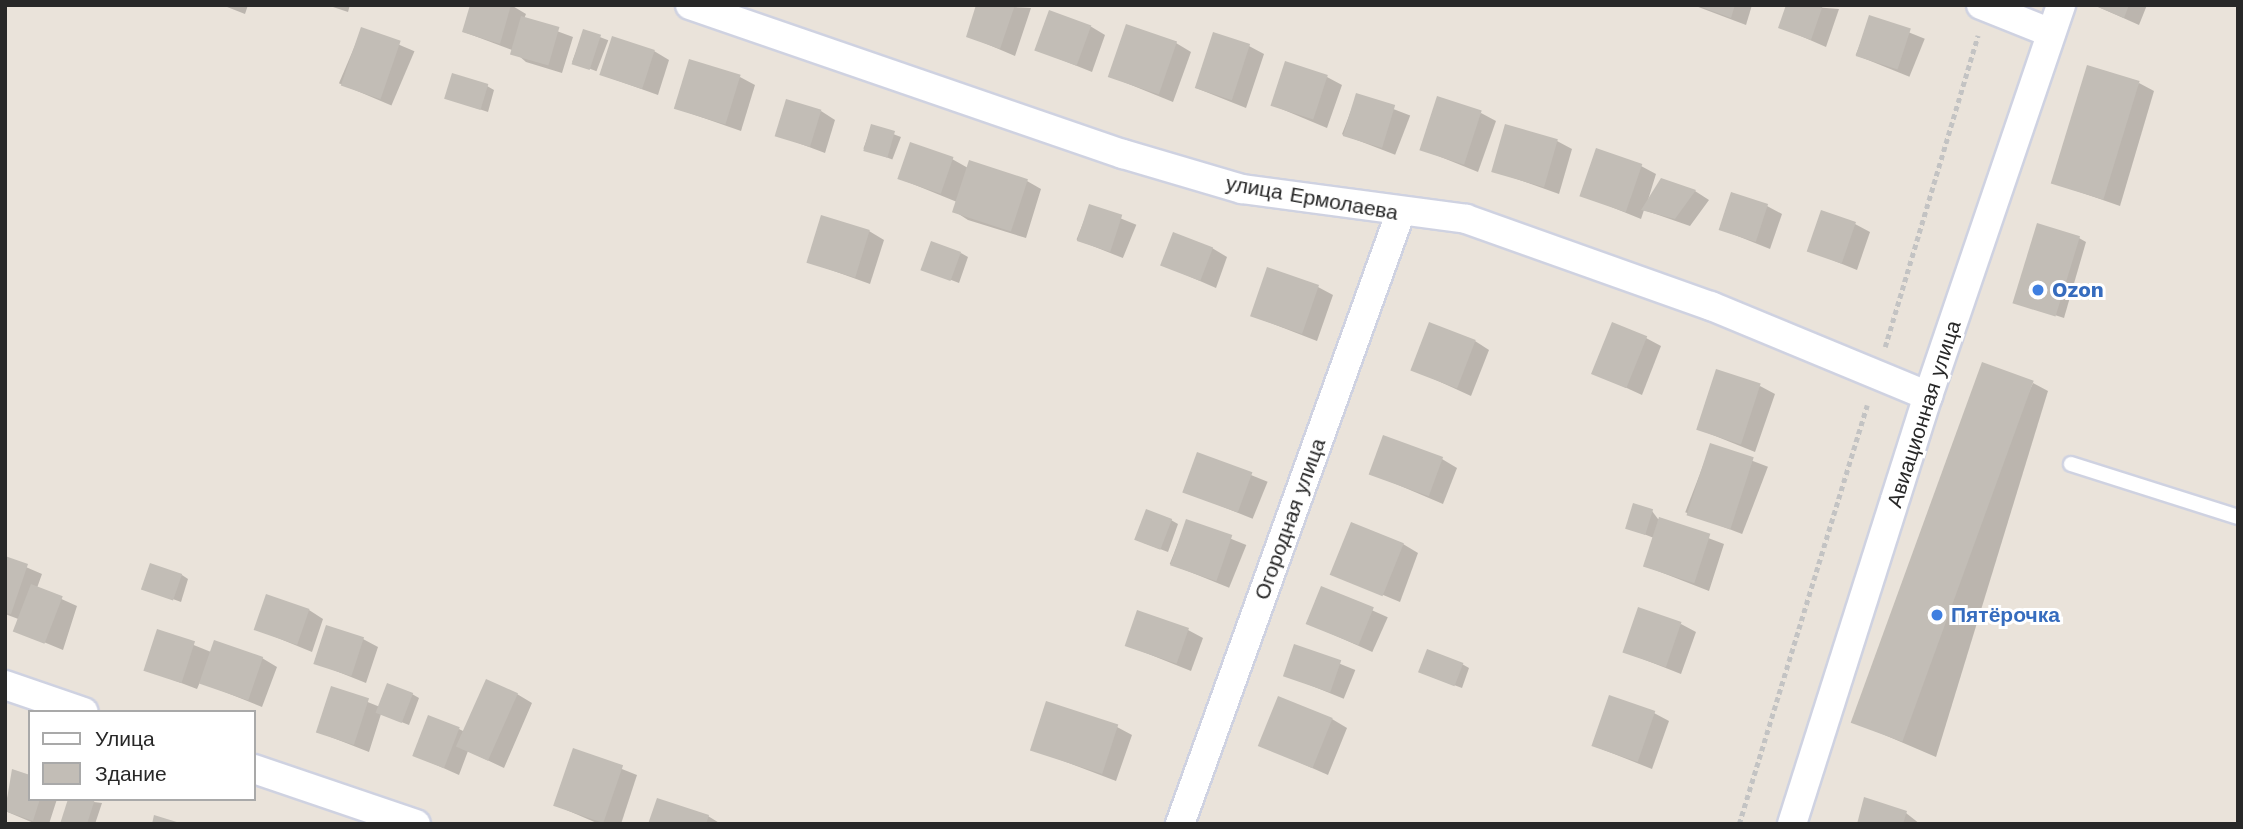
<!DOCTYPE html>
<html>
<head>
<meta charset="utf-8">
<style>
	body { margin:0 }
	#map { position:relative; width:2243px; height:829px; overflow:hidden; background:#eae3da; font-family:"Work Sans",sans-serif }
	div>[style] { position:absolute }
	.shadow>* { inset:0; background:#0003; transform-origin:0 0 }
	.building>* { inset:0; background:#c2bdb6; transform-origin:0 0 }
	.path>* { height:4.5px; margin-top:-2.25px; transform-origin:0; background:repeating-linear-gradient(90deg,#c3c3c3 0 5px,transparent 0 8.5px) }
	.roads { filter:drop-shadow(2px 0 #cfd2e1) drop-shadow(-2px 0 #cfd2e1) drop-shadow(0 2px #cfd2e1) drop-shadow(0 -2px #cfd2e1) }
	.lane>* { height:14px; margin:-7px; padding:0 7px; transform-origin:7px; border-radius:7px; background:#fff }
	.street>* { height:28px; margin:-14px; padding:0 14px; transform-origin:14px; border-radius:14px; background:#fff }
	.dots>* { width:19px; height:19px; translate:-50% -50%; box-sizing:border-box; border:4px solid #fff; border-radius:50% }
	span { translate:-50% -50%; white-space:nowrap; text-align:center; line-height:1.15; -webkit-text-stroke:6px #fff; paint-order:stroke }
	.street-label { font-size:21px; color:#282828 }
	.shop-label { font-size:21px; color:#366cbe; font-weight:700 }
	.left { translate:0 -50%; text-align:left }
	.frame { position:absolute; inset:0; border:7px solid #282828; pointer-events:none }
	.legend { position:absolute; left:28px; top:710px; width:228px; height:91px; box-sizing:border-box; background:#fff; border:2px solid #a9a9a9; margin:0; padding:9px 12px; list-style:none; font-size:21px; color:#282828 }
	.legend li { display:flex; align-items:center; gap:14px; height:35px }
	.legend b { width:35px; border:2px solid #a9a9a9 }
</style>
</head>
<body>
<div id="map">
	<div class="shadow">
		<div style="clip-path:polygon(222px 5px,248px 5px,245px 14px)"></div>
		<div style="clip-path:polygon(327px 5px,350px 5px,348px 12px)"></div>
		<div style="clip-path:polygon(472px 5px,511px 5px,526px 14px,524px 19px,573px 37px,562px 73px,526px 62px,512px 50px,464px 32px)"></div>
		<div style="clip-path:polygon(978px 5px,1031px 8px,1015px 56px,968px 36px)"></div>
		<div style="clip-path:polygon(1693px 5px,1752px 5px,1746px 25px)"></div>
		<div style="clip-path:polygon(1788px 5px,1839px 9px,1826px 47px,1780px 27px)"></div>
		<div style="clip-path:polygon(2094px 5px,2147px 5px,2139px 25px)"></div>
		<div style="left:1871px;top:17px;width:58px;height:41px;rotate:22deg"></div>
		<div style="clip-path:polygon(1090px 26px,1105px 35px,1092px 72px,1037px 50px)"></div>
		<div style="left:362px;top:29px;width:57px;height:59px;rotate:23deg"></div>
		<div style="left:584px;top:31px;width:26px;height:33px;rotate:21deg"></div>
		<div style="clip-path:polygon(1176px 43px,1191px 52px,1173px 102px,1109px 76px)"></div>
		<div style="clip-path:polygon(1249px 46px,1264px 54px,1246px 108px,1196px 88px)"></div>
		<div style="clip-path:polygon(654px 51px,669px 60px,658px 95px,602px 75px)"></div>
		<div style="clip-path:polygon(740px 77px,755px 85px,741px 131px,675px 108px)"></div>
		<div style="clip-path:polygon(1327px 77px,1342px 85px,1327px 128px,1272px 105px)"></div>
		<div style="clip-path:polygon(2139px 83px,2154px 91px,2120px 206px,2054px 183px)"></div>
		<div style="clip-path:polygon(487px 86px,494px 90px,488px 112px,446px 98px)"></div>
		<div style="left:1357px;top:95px;width:57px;height:42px;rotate:21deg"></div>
		<div style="clip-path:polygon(821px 111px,835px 120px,825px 153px,777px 135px)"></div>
		<div style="clip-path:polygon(1481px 113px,1496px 121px,1478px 172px,1421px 149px)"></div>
		<div style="left:872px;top:126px;width:31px;height:24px;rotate:21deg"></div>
		<div style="clip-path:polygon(1557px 141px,1572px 149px,1559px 194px,1494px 171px)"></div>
		<div style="clip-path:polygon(952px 159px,968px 168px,1027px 181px,1041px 189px,1026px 238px,968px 220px,954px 211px,957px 202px,898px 178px)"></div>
		<div style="clip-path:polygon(1641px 166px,1656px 174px,1648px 200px,1695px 191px,1709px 200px,1690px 226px,1644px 210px,1641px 219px,1582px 195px)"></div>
		<div style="left:1090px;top:206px;width:50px;height:36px;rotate:22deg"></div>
		<div style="clip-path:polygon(1767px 206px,1782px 214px,1770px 249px,1720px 229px)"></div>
		<div style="clip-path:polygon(1855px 224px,1870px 232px,1857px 270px,1810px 251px)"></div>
		<div style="clip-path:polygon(869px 231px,884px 240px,870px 284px,809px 262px)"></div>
		<div style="clip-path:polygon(2079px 238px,2086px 242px,2064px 318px,2015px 302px)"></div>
		<div style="clip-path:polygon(1212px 248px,1227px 257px,1216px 288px,1163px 265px)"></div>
		<div style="clip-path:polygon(961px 253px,968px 257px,959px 283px,923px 269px)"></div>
		<div style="clip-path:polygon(1318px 287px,1333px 295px,1317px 341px,1253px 316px)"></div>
		<div style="clip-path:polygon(1646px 338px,1661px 346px,1642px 395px,1594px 373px)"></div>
		<div style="clip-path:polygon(1475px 341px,1489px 350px,1471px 396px,1412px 369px)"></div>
		<div style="clip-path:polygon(2033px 383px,2048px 391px,1936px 757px,1873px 730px)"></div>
		<div style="clip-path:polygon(1760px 386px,1775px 394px,1755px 452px,1698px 429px)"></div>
		<div style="left:1711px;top:445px;width:61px;height:72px;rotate:21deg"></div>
		<div style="left:1199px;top:454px;width:74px;height:40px;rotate:22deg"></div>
		<div style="clip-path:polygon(1442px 459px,1457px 468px,1443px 504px,1370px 473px)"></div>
		<div style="clip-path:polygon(1652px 511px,1658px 519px,1724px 544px,1709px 591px,1645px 566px,1654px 538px,1628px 528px)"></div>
		<div style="clip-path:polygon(1171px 520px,1178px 524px,1168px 552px,1144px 543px)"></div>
		<div style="left:1187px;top:521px;width:64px;height:46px;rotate:22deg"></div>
		<div style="clip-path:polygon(1403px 544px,1418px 553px,1400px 602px,1333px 574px)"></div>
		<div style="clip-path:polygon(5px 558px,42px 574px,37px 588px,77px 606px,63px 650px,17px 631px,21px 620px,5px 614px)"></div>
		<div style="clip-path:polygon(182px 575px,188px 579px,181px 602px,143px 588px)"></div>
		<div style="left:1322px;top:588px;width:72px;height:38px;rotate:24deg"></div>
		<div style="clip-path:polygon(309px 610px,323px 619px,312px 652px,256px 629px)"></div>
		<div style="clip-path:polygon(1681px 624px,1696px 632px,1681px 674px,1625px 652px)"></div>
		<div style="clip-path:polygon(1188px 630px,1203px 638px,1191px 671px,1126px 645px)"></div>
		<div style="clip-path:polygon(159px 631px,211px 652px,262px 658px,277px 667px,262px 707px,200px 682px,197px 689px,147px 670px)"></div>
		<div style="clip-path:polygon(363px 639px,378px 647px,366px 683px,316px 663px)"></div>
		<div style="left:1296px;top:646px;width:64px;height:31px;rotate:22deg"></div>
		<div style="clip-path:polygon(1462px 664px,1469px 668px,1462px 688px,1427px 675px)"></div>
		<div style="clip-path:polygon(333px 688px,380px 707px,412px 694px,419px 698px,409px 725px,381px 714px,369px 752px,318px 732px)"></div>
		<div style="clip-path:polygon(517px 694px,532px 703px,504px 768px,468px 751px,459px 775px,414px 755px,459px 729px,465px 732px)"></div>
		<div style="clip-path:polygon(1654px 713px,1669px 721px,1652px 769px,1594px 746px)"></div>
		<div style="clip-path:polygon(1332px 719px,1347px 728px,1328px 775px,1260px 745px)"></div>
		<div style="clip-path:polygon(1117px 727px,1132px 735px,1116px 781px,1032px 749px)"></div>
		<div style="clip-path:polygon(574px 750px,637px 775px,621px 824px,599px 824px,555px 805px)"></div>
		<div style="clip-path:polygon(13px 771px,30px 799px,57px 799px,49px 824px,36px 824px,5px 811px)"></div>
		<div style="clip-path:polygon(70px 799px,102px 803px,95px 824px,62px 824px)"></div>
		<div style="clip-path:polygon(1906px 813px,1920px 824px,1859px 824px)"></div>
		<div style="clip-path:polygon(708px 816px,721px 824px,650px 824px)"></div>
	</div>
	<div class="building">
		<div style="clip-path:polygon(470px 5px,511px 5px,500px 44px,462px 32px)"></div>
		<div style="clip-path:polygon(976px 5px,1015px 5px,1000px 49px,966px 37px)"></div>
		<div style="clip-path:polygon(1696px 5px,1735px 5px,1731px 18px)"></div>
		<div style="clip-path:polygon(1786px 5px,1823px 5px,1811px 40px,1778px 28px)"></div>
		<div style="clip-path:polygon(2093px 5px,2129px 5px,2124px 18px)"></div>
		<div style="left:1049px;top:10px;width:45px;height:43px;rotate:20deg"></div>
		<div style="left:1869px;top:15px;width:44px;height:43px;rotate:18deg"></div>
		<div style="left:521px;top:16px;width:40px;height:40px;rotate:16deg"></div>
		<div style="left:1126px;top:24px;width:54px;height:56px;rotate:19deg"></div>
		<div style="left:361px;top:27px;width:42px;height:62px;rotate:19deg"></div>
		<div style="left:583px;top:29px;width:19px;height:37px;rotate:18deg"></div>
		<div style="left:1213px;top:32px;width:39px;height:59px;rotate:18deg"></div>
		<div style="left:612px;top:36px;width:45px;height:41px;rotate:18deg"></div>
		<div style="left:689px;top:59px;width:54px;height:52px;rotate:17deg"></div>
		<div style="left:1285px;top:61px;width:45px;height:47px;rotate:18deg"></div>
		<div style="left:2087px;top:65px;width:55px;height:124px;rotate:17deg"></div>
		<div style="left:452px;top:73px;width:38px;height:27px;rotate:17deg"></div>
		<div style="left:1356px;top:93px;width:41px;height:45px;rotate:17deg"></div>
		<div style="left:1437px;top:96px;width:47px;height:57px;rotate:18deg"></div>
		<div style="left:786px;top:99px;width:37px;height:39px;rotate:17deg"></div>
		<div style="left:871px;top:124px;width:25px;height:28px;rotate:16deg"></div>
		<div style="left:1505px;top:124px;width:55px;height:50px;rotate:16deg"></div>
		<div style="left:910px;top:142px;width:46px;height:39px;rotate:19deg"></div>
		<div style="left:1596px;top:148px;width:49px;height:51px;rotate:19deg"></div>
		<div style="left:969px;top:160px;width:62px;height:55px;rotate:18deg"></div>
		<div style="clip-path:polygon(1661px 178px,1696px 190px,1675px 219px,1641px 210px)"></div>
		<div style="left:1731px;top:192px;width:39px;height:40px;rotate:18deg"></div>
		<div style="left:1089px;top:204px;width:35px;height:39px;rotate:18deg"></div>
		<div style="left:1821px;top:210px;width:37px;height:44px;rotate:19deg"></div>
		<div style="left:821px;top:215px;width:51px;height:50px;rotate:17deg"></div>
		<div style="left:2037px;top:223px;width:45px;height:84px;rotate:17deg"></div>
		<div style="left:1173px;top:232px;width:43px;height:36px;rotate:21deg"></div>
		<div style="left:931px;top:241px;width:32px;height:31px;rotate:20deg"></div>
		<div style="left:1267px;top:267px;width:55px;height:52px;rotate:19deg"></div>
		<div style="left:1429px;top:322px;width:50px;height:52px;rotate:21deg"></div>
		<div style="left:1612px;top:322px;width:38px;height:56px;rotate:22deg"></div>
		<div style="left:1982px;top:362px;width:55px;height:384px;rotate:20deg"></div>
		<div style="left:1716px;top:369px;width:47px;height:64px;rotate:18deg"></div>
		<div style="left:1383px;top:435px;width:64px;height:42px;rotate:20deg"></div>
		<div style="left:1710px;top:443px;width:46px;height:76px;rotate:18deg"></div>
		<div style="left:1197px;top:452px;width:59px;height:43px;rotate:20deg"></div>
		<div style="left:1633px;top:503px;width:21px;height:27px;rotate:17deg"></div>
		<div style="left:1146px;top:509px;width:28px;height:33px;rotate:21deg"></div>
		<div style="left:1659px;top:517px;width:54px;height:52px;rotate:18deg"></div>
		<div style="left:1186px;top:519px;width:49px;height:49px;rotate:19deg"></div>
		<div style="left:1351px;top:522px;width:57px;height:57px;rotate:22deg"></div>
		<div style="clip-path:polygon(5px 556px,28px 564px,11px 614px,5px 613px)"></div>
		<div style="left:150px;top:563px;width:34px;height:28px;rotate:19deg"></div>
		<div style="left:31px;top:584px;width:34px;height:51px;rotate:21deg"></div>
		<div style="left:1321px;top:586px;width:57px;height:41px;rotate:22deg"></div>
		<div style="left:266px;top:594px;width:46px;height:38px;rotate:19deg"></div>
		<div style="left:1638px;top:607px;width:46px;height:48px;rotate:19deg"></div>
		<div style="left:1137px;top:610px;width:55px;height:38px;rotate:19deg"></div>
		<div style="left:326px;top:625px;width:40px;height:41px;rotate:18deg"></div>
		<div style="left:157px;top:629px;width:40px;height:44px;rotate:18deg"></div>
		<div style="left:214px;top:640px;width:52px;height:46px;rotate:19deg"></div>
		<div style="left:1294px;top:644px;width:50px;height:34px;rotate:19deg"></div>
		<div style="left:1427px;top:649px;width:39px;height:25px;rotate:21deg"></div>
		<div style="left:486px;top:679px;width:35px;height:74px;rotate:24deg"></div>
		<div style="left:387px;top:683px;width:28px;height:32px;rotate:21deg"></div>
		<div style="left:331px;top:686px;width:40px;height:49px;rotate:18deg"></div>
		<div style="left:1609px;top:695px;width:49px;height:54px;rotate:19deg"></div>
		<div style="left:1278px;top:696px;width:59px;height:54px;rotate:22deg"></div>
		<div style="left:1046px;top:701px;width:76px;height:52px;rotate:18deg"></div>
		<div style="left:428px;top:715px;width:34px;height:44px;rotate:21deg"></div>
		<div style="left:573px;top:748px;width:53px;height:61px;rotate:19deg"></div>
		<div style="clip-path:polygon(12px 769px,30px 775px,30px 799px,40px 799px,33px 821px,5px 811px)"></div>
		<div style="clip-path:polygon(1864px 797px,1907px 811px,1903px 824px,1857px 824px)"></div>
		<div style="clip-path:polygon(657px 798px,709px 815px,706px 824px,648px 824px)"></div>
		<div style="clip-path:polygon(68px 799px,95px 799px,87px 824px,60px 824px)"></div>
		<div style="clip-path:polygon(154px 815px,180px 823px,180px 824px,152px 824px)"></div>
	</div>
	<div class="path">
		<div style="left:1885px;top:347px;width:325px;rotate:-73.4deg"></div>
		<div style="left:1739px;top:824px;width:438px;rotate:-73deg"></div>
	</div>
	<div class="roads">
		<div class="lane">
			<div style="left:2071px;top:464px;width:175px;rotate:17.6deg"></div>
		</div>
		<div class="street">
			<div style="left:690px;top:5px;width:458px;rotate:19deg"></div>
			<div style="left:1123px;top:154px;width:124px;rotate:16.4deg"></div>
			<div style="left:1242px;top:189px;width:226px;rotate:7.6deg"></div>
			<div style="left:1466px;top:219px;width:260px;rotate:19.6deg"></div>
			<div style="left:1711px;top:306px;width:235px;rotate:22.5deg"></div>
			<div style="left:1981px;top:5px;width:75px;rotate:21.8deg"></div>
			<div style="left:5px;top:685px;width:83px;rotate:18.9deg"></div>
			<div style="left:254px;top:769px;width:171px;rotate:18.8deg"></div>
			<div style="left:1180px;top:824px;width:648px;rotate:-70.17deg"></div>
			<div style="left:1792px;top:824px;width:449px;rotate:-72.4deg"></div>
			<div style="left:1928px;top:396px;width:413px;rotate:-71.2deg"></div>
		</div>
	</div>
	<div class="dots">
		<div style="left:2038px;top:290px;background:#3f7fe0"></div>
		<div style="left:1937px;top:615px;background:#3f7fe0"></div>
	</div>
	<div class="street-label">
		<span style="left:1312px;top:198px;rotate:10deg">улица Ермолаева</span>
		<span style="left:1924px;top:414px;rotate:-72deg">Авиационная улица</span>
		<span style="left:1290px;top:519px;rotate:-70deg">Огородная улица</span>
	</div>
	<div class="shop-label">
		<span class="left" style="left:2052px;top:290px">Ozon</span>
		<span class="left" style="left:1951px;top:615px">Пятёрочка</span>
	</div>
	<div class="frame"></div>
	<ul class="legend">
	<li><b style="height:9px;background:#fff"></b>Улица</li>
	<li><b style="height:19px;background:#c2bdb6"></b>Здание</li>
	</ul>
</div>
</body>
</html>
